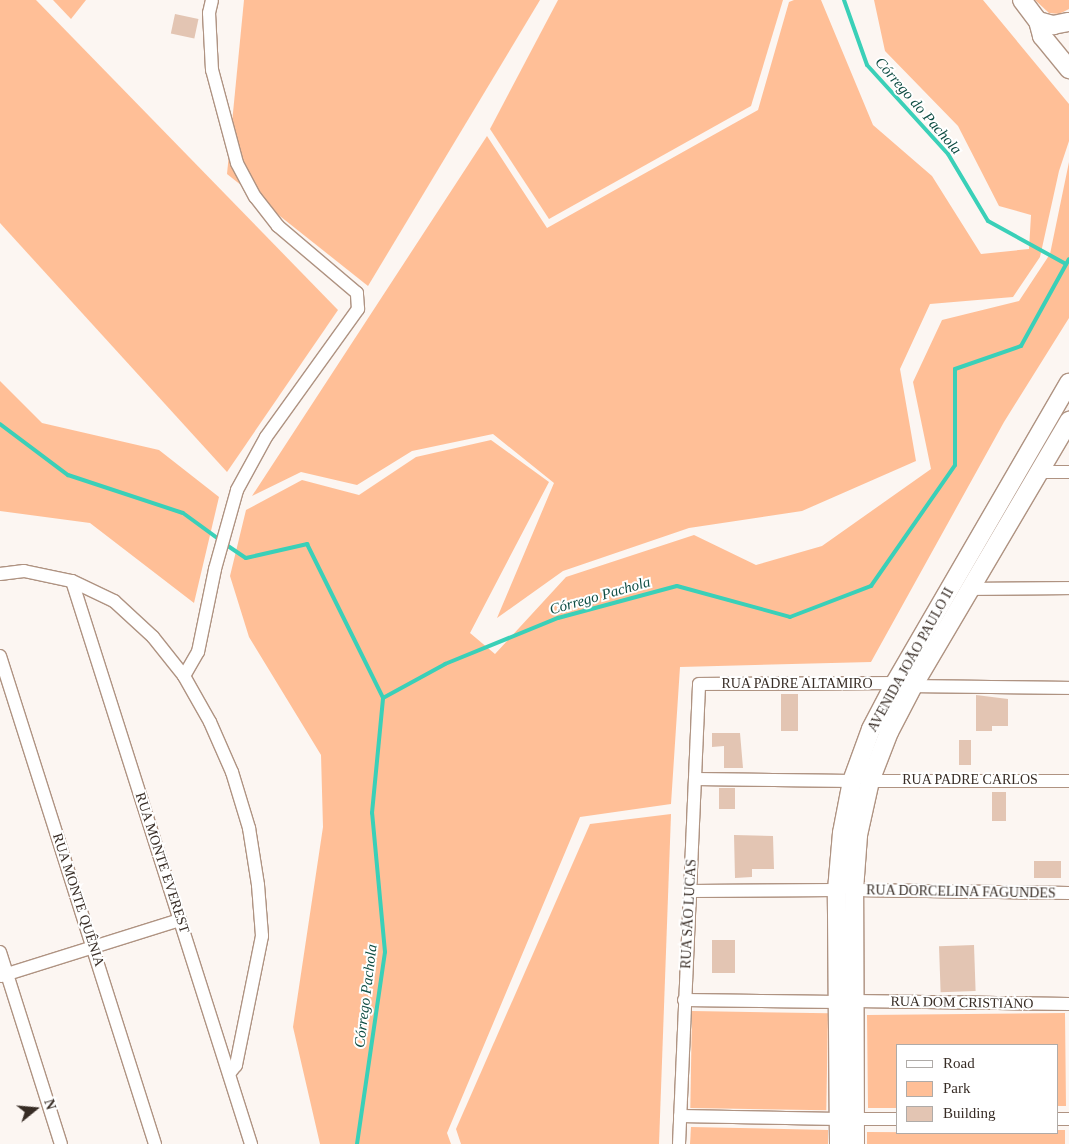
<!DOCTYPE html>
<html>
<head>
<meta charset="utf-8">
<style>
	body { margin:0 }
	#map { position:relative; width:1069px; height:1144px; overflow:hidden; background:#fcf6f2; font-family:"Times New Roman",serif }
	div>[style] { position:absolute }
	.green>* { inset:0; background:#ffbf97; transform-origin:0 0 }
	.stream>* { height:4px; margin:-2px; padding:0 2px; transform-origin:2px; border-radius:2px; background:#3ad0b8 }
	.building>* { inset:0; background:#e3c5b3; transform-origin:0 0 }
	.roads { filter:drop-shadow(1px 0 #af9382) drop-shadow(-1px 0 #af9382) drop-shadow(0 1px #af9382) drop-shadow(0 -1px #af9382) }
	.street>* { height:12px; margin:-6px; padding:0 6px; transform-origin:6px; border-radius:6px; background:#fff }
	.secondary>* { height:18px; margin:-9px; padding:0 9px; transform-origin:9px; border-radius:9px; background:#fff }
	span { translate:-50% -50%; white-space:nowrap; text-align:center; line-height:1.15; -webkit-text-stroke:4px #fff; paint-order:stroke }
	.street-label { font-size:14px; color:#372c25 }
	.water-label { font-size:15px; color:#0d4c42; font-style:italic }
	.legend { position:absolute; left:896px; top:1044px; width:162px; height:90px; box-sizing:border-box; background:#fff; border:1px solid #afaba8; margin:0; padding:6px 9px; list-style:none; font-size:15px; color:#372c25 }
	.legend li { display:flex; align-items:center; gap:10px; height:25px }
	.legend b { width:25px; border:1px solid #afaba8 }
	.north { position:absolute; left:10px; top:1084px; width:50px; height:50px; -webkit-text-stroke:4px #fff; paint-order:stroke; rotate:73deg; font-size:14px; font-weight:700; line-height:20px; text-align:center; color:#372c25 }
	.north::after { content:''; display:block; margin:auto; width:18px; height:22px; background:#372c25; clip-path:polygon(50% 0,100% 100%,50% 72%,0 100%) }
</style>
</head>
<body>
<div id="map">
	<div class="green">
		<div style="clip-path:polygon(0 0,36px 0,338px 310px,227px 472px,0 223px)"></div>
		<div style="clip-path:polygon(53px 0,86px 0,71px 19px)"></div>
		<div style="clip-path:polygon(244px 0,540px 0,368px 286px,227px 174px)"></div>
		<div style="clip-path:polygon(558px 0,783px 0,751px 106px,549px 219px,490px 129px)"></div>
		<div style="clip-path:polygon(794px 0,821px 0,873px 125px,932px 176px,981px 254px,1029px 249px,1031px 215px,999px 206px,958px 126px,885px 51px,874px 0,983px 0,1069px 104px,1069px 141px,1059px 171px,1040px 257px,1013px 297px,930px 304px,900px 369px,916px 461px,802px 511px,689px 528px,563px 571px,497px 618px,554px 483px,493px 434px,412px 451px,357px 485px,301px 472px,252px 496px,487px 136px,547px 228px,758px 110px,789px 2px)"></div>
		<div style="clip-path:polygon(1035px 0,1069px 0,1069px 9px,1059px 14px,1049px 13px)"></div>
		<div style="clip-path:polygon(1069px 162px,1069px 318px,1004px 422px,871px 662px,680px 667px,671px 804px,580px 817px,447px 1133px,451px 1144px,320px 1144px,293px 1027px,323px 827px,321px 755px,249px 637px,230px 576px,246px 510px,302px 480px,359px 495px,416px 457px,491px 440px,549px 482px,470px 633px,495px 654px,566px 577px,694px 535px,756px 565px,822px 546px,931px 469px,913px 382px,942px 320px,1019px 301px,1050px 254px)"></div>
		<div style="clip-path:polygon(0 381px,42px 423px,159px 450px,219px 497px,194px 603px,90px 523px,0 511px)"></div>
		<div style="clip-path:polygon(671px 814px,659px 1144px,461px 1144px,456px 1129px,590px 824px)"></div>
		<div style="left:692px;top:1011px;width:136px;height:97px;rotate:1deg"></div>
		<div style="clip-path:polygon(1065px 1013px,1066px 1106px,1058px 1106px,1058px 1045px,898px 1045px,898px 1108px,868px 1108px,867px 1015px)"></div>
		<div style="clip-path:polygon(691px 1127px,828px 1130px,828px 1144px,690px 1144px)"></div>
		<div style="clip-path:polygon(1058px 1130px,1065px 1130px,1065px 1144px,867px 1144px,867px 1132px,1058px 1133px)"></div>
	</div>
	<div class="stream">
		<div style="left:844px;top:0;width:69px;rotate:70.5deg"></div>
		<div style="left:867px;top:65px;width:120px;rotate:47.7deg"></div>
		<div style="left:948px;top:154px;width:78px;rotate:59.2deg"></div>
		<div style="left:988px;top:221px;width:89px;rotate:28.9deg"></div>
		<div style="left:0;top:424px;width:85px;rotate:36.9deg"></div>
		<div style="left:68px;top:475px;width:121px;rotate:18.3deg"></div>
		<div style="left:183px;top:513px;width:46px;rotate:36.1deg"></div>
		<div style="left:225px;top:544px;width:25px;rotate:34deg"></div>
		<div style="left:246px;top:558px;width:63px;rotate:-12.9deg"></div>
		<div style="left:307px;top:544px;width:172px;rotate:63.7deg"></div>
		<div style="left:383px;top:698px;width:71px;rotate:-28.7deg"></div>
		<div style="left:445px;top:664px;width:122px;rotate:-22.2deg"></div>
		<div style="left:558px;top:618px;width:123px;rotate:-15.1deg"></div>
		<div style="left:677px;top:586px;width:117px;rotate:15.3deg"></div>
		<div style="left:790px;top:617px;width:87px;rotate:-20.9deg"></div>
		<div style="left:871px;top:586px;width:147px;rotate:-55.2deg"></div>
		<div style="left:955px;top:465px;width:96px;rotate:-90deg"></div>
		<div style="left:955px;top:369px;width:70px;rotate:-19.2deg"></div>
		<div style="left:1021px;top:346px;width:99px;rotate:-61.1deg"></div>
		<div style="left:357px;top:1144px;width:194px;rotate:-81.7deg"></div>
		<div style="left:385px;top:952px;width:140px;rotate:-95.3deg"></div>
		<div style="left:372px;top:813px;width:116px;rotate:-84.5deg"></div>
	</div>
	<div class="building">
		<div style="left:175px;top:14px;width:24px;height:20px;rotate:12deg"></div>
		<div style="left:781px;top:694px;width:17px;height:37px"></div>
		<div style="clip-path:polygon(976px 695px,1008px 699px,1008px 726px,992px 726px,992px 731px,976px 731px)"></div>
		<div style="clip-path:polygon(712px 733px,740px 733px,743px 768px,724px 768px,724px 746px,712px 747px)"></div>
		<div style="left:959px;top:740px;width:12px;height:25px"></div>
		<div style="left:719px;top:788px;width:16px;height:21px"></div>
		<div style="left:992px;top:792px;width:14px;height:29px"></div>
		<div style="clip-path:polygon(734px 835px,773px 836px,774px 869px,752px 869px,752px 877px,735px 878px)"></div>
		<div style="left:1034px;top:861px;width:27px;height:17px"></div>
		<div style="left:712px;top:940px;width:23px;height:33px"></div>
		<div style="left:974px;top:945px;width:46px;height:35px;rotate:88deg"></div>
	</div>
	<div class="roads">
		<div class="street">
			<div style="left:1039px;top:472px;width:30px"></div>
			<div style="left:0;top:574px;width:24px;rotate:-7deg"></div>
			<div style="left:24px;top:571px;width:49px;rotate:11.8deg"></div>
			<div style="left:72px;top:581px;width:47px;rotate:25.5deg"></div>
			<div style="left:114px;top:601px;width:53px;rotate:42.7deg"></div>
			<div style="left:153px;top:637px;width:50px;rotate:51.5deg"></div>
			<div style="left:184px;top:676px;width:53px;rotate:60.5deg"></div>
			<div style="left:210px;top:722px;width:55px;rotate:66.3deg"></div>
			<div style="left:232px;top:772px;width:59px;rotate:73.1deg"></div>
			<div style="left:249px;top:828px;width:58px;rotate:81deg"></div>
			<div style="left:258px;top:885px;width:51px;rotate:85.5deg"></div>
			<div style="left:262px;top:936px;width:132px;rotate:101.4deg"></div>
			<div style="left:236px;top:1065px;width:11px;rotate:128deg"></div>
			<div style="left:72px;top:581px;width:591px;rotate:72.36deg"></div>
			<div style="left:969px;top:589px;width:100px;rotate:-0.6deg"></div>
			<div style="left:0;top:656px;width:512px;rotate:72.38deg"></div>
			<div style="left:184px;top:676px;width:28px;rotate:-60deg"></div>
			<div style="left:198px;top:652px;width:85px;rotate:-78.4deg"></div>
			<div style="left:215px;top:569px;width:82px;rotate:-74.4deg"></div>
			<div style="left:237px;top:490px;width:60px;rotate:-61.3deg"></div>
			<div style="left:266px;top:437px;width:158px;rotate:-54.3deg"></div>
			<div style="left:358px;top:309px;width:16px;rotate:-94deg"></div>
			<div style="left:357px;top:293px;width:104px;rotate:-139.7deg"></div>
			<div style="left:278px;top:226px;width:37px;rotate:-128deg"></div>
			<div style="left:255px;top:197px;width:38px;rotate:-118deg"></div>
			<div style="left:237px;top:163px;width:96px;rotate:-105deg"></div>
			<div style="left:212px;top:70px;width:57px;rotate:-93deg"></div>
			<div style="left:209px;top:13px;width:13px;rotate:-77deg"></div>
			<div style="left:913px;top:686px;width:156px;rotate:0.7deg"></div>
			<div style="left:695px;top:779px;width:157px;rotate:0.7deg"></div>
			<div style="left:870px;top:781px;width:199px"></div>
			<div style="left:854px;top:890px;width:215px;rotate:0.8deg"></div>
			<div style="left:691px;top:891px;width:146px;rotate:-0.4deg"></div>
			<div style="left:0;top:952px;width:201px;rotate:72.4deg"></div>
			<div style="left:1px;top:976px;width:188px;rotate:-17.4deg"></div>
			<div style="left:684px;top:1000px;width:154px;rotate:0.7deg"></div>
			<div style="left:854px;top:1001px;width:215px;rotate:0.8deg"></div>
			<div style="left:680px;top:1116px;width:159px;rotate:1.1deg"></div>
			<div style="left:855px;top:1119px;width:43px"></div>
			<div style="left:1058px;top:1119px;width:11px"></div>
			<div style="left:679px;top:1144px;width:460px;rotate:-87.5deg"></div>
			<div style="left:699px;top:684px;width:196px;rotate:-0.3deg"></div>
		</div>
		<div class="secondary">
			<div style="left:1022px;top:0;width:26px;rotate:53deg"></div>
			<div style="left:1038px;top:21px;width:16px;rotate:15deg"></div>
			<div style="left:1053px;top:25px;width:16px;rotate:-11deg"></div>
			<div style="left:1038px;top:21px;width:16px;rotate:75deg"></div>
			<div style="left:1042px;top:36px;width:43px;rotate:50.7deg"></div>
			<div style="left:839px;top:1144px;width:254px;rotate:-90.5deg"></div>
			<div style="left:837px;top:890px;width:57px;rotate:-85deg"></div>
			<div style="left:842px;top:833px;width:53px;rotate:-79.1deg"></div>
			<div style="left:852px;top:781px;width:55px;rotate:-69.9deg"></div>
			<div style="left:871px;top:729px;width:52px;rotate:-62.4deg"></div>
			<div style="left:895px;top:683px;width:347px;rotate:-59.9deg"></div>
			<div style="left:855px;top:1144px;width:254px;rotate:-90.2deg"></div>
			<div style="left:854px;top:890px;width:55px;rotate:-85.8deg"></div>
			<div style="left:858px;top:835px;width:55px;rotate:-77.5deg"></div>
			<div style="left:870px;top:781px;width:53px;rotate:-68.8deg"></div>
			<div style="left:889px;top:732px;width:52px;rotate:-62.4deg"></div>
			<div style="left:913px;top:686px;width:308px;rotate:-59.5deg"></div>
		</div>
	</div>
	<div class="street-label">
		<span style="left:911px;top:660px;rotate:-61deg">AVENIDA JOÃO PAULO II</span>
		<span style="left:797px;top:684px">RUA PADRE ALTAMIRO</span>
		<span style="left:970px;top:780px">RUA PADRE CARLOS</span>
		<span style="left:162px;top:863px;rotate:72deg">RUA MONTE EVEREST</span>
		<span style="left:961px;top:892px;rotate:1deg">RUA DORCELINA FAGUNDES</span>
		<span style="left:78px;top:900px;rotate:72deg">RUA MONTE QUÊNIA</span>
		<span style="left:689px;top:914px;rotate:-87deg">RUA SÃO LUCAS</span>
		<span style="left:962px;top:1003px;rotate:1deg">RUA DOM CRISTIANO</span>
	</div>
	<div class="water-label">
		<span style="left:918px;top:106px;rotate:49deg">Córrego do Pachola</span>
		<span style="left:600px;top:596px;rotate:-16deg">Córrego Pachola</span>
		<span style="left:366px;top:996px;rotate:-83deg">Córrego Pachola</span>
	</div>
	<ul class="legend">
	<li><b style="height:6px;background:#fff"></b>Road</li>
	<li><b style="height:14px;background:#ffbf97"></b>Park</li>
	<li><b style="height:14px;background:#e3c5b3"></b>Building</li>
	</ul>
	<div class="north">N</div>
</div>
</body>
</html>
